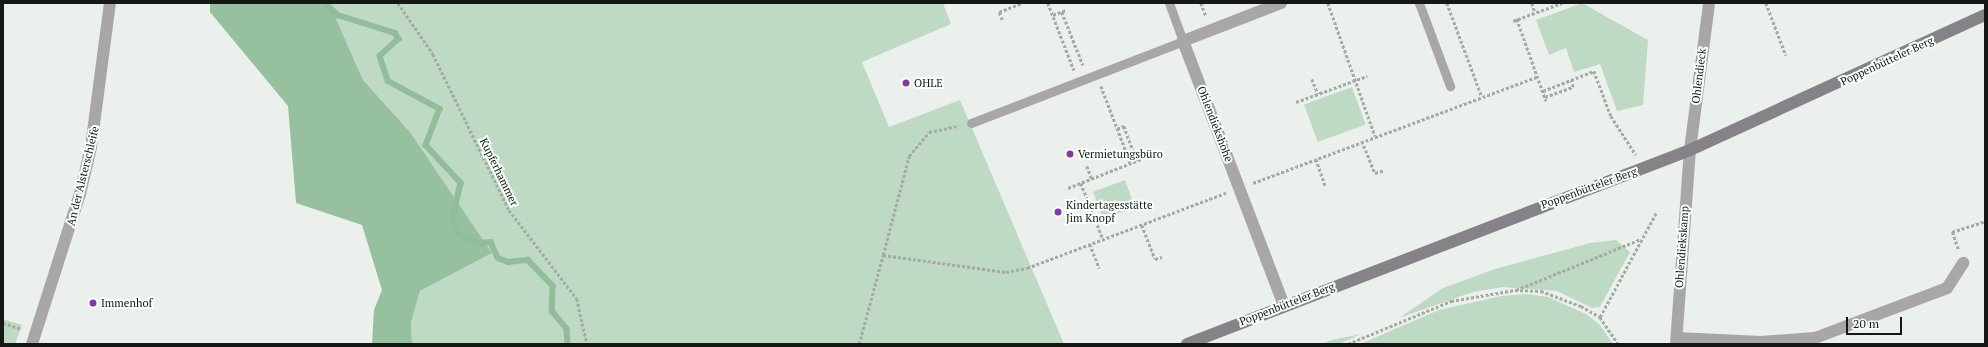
<!DOCTYPE html>
<html>
<head>
<meta charset="utf-8">
<style>
	body { margin:0 }
	#map { position:relative; width:1988px; height:347px; overflow:hidden; background:#ebf0ec; font-family:"PT Serif",serif }
	div>[style] { position:absolute }
	.green>* { inset:0; background:#bfdac4; transform-origin:0 0 }
	.forest>* { inset:0; background:#96c09e }
	.stream>* { height:5.5px; margin:-2.75px; padding:0 2.75px; transform-origin:2.75px; border-radius:2.75px; background:#92bc9a }
	.path>* { height:2.5px; margin-top:-1.25px; transform-origin:0; background:repeating-linear-gradient(90deg,#a6aaa7 0 3px,transparent 0 5px) }
	.service>* { height:9px; margin:-4.5px; padding:0 4.5px; transform-origin:4.5px; border-radius:4.5px; background:#a8a6a9 }
	.minor>* { height:12px; margin:-6px; padding:0 6px; transform-origin:6px; border-radius:6px; background:#a8a6a9 }
	.tertiary>* { height:12px; margin:-6px; padding:0 6px; transform-origin:6px; border-radius:6px; background:#a8a6a9 }
	.secondary>* { height:12px; margin:-6px; padding:0 6px; transform-origin:6px; border-radius:6px; background:#858387 }
	.dots>* { width:11px; height:11px; translate:-50% -50%; box-sizing:border-box; border:2px solid #f8fef9; border-radius:50% }
	span { translate:-50% -50%; white-space:nowrap; text-align:center; line-height:1.15; -webkit-text-stroke:4px #f8fef9; paint-order:stroke }
	.street-label { font-size:11px; color:#161816 }
	.poi-label { font-size:11px; color:#161816 }
	.left { translate:0 -50%; text-align:left }
	.frame { position:absolute; inset:0; border:4px solid #161816; pointer-events:none }
	.scale { position:absolute; left:1846px; top:317px; width:56px; height:18px; box-sizing:border-box; border:2px solid #161816; border-top:0; padding-left:5px; font-size:12px; line-height:14px; white-space:nowrap; color:#161816; -webkit-text-stroke:3px #f8fef9; paint-order:stroke }
</style>
</head>
<body>
<div id="map">
	<div class="green">
		<div style="clip-path:polygon(329px 3px,943px 3px,951px 24px,862px 62px,889px 127px,960px 100px,1064px 344px,412px 344px,411px 322px,420px 291px,492px 253px,410px 132px,363px 80px)"></div>
		<div style="clip-path:polygon(1582px 3px,1648px 40px,1643px 105px,1617px 111px,1600px 64px,1574px 72px,1566px 48px,1549px 55px,1536px 20px)"></div>
		<div style="left:1352px;top:87px;width:40px;height:51px;rotate:70deg"></div>
		<div style="left:1125px;top:180px;width:29px;height:34px;rotate:70deg"></div>
		<div style="clip-path:polygon(1616px 240px,1630px 252px,1600px 307px,1592px 308px,1557px 291px,1503px 287px,1473px 292px,1399px 318px,1443px 288px,1495px 269px,1590px 243px)"></div>
		<div style="clip-path:polygon(1526px 294px,1548px 297px,1586px 314px,1600px 325px,1613px 344px,1360px 344px,1439px 310px,1501px 296px)"></div>
		<div style="clip-path:polygon(3px 319px,22px 325px,15px 344px,3px 344px)"></div>
		<div style="clip-path:polygon(1361px 334px,1339px 344px,1322px 344px,1331px 340px)"></div>
	</div>
	<div class="forest">
		<div style="clip-path:polygon(210px 3px,329px 3px,363px 80px,410px 132px,492px 253px,420px 291px,411px 322px,412px 344px,372px 344px,374px 310px,382px 290px,362px 225px,296px 203px,288px 106px,210px 12px)"></div>
	</div>
	<div class="stream">
		<div style="left:325px;top:3px;width:18px;rotate:43deg"></div>
		<div style="left:338px;top:15px;width:60px;rotate:17.5deg"></div>
		<div style="left:395px;top:33px;width:7px;rotate:56deg"></div>
		<div style="left:399px;top:39px;width:25px;rotate:138deg"></div>
		<div style="left:380px;top:56px;width:26px;rotate:72deg"></div>
		<div style="left:388px;top:81px;width:59px;rotate:28.3deg"></div>
		<div style="left:440px;top:109px;width:39px;rotate:111deg"></div>
		<div style="left:426px;top:145px;width:52px;rotate:47.4deg"></div>
		<div style="left:461px;top:183px;width:36px;rotate:103deg"></div>
		<div style="left:453px;top:218px;width:18px;rotate:68deg"></div>
		<div style="left:460px;top:235px;width:21px;rotate:23deg"></div>
		<div style="left:479px;top:243px;width:12px;rotate:-5deg"></div>
		<div style="left:491px;top:242px;width:17px;rotate:66deg"></div>
		<div style="left:498px;top:258px;width:11px;rotate:22deg"></div>
		<div style="left:508px;top:262px;width:20px;rotate:-6deg"></div>
		<div style="left:528px;top:260px;width:36px;rotate:46deg"></div>
		<div style="left:553px;top:286px;width:25px;rotate:92deg"></div>
		<div style="left:552px;top:311px;width:23px;rotate:50deg"></div>
		<div style="left:567px;top:329px;width:15px;rotate:86deg"></div>
	</div>
	<div class="path">
		<div style="left:398px;top:3px;width:62px;rotate:55.5deg"></div>
		<div style="left:433px;top:54px;width:174px;rotate:64deg"></div>
		<div style="left:509px;top:210px;width:112px;rotate:52.6deg"></div>
		<div style="left:577px;top:299px;width:46px;rotate:77.5deg"></div>
		<div style="left:1048px;top:3px;width:72px;rotate:68.8deg"></div>
		<div style="left:1201px;top:3px;width:14px;rotate:69deg"></div>
		<div style="left:1328px;top:3px;width:141px;rotate:70.5deg"></div>
		<div style="left:1447px;top:3px;width:100px;rotate:69.6deg"></div>
		<div style="left:1532px;top:3px;width:10px;rotate:73deg"></div>
		<div style="left:1766px;top:3px;width:56px;rotate:69deg"></div>
		<div style="left:1062px;top:12px;width:57px;rotate:68.4deg"></div>
		<div style="left:1053px;top:15px;width:14px;rotate:-21deg"></div>
		<div style="left:1517px;top:19px;width:87px;rotate:70.5deg"></div>
		<div style="left:1002px;top:20px;width:9px;rotate:-111deg"></div>
		<div style="left:999px;top:12px;width:25px;rotate:-21deg"></div>
		<div style="left:1513px;top:21px;width:52px;rotate:-20.2deg"></div>
		<div style="left:1312px;top:79px;width:16px;rotate:68deg"></div>
		<div style="left:1101px;top:86px;width:84px;rotate:69deg"></div>
		<div style="left:1543px;top:91px;width:55px;rotate:-21.4deg"></div>
		<div style="left:1594px;top:71px;width:48px;rotate:69.3deg"></div>
		<div style="left:1611px;top:116px;width:46px;rotate:57.3deg"></div>
		<div style="left:1545px;top:97px;width:30px;rotate:-20deg"></div>
		<div style="left:1573px;top:87px;width:7px;rotate:-106deg"></div>
		<div style="left:1296px;top:102px;width:76px;rotate:-20.1deg"></div>
		<div style="left:1117px;top:129px;width:8px;rotate:-23deg"></div>
		<div style="left:1124px;top:126px;width:37px;rotate:70deg"></div>
		<div style="left:1362px;top:141px;width:35px;rotate:68deg"></div>
		<div style="left:1375px;top:173px;width:10px;rotate:-17deg"></div>
		<div style="left:1316px;top:159px;width:28px;rotate:71deg"></div>
		<div style="left:1087px;top:166px;width:14px;rotate:69deg"></div>
		<div style="left:1081px;top:183px;width:60px;rotate:68.6deg"></div>
		<div style="left:1253px;top:183px;width:303px;rotate:-20.5deg"></div>
		<div style="left:1068px;top:188px;width:79px;rotate:-21.7deg"></div>
		<div style="left:1142px;top:225px;width:36px;rotate:69deg"></div>
		<div style="left:1155px;top:259px;width:7px;rotate:-16deg"></div>
		<div style="left:1090px;top:244px;width:26px;rotate:69deg"></div>
		<div style="left:1958px;top:249px;width:18px;rotate:-109deg"></div>
		<div style="left:1952px;top:232px;width:35px;rotate:-18deg"></div>
		<div style="left:883px;top:255px;width:102px;rotate:-75.3deg"></div>
		<div style="left:909px;top:156px;width:31px;rotate:-50deg"></div>
		<div style="left:929px;top:132px;width:30px;rotate:-12deg"></div>
		<div style="left:1516px;top:290px;width:135px;rotate:-22.2deg"></div>
		<div style="left:1600px;top:317px;width:120px;rotate:-61.7deg"></div>
		<div style="left:3px;top:323px;width:20px;rotate:18deg"></div>
		<div style="left:859px;top:344px;width:92px;rotate:-74.9deg"></div>
		<div style="left:883px;top:255px;width:124px;rotate:7.9deg"></div>
		<div style="left:1006px;top:272px;width:21px;rotate:-11deg"></div>
		<div style="left:1027px;top:268px;width:213px;rotate:-20.7deg"></div>
		<div style="left:1348px;top:344px;width:112px;rotate:-22.7deg"></div>
		<div style="left:1451px;top:301px;width:65px;rotate:-9.8deg"></div>
		<div style="left:1515px;top:290px;width:26px;rotate:2deg"></div>
		<div style="left:1541px;top:291px;width:43px;rotate:20.6deg"></div>
		<div style="left:1581px;top:306px;width:22px;rotate:30deg"></div>
		<div style="left:1600px;top:317px;width:32px;rotate:56deg"></div>
	</div>
	<div class="service">
		<div style="left:1419px;top:3px;width:89px;rotate:69.5deg"></div>
		<div style="left:971px;top:123px;width:227px;rotate:-21.1deg"></div>
		<div style="left:1183px;top:41px;width:40px;rotate:-110.2deg"></div>
	</div>
	<div class="minor">
		<div style="left:1281px;top:3px;width:105px;rotate:158.8deg"></div>
		<div style="left:1183px;top:41px;width:284px;rotate:69.1deg"></div>
		<div style="left:1677px;top:338px;width:84px;rotate:2.7deg"></div>
		<div style="left:1761px;top:342px;width:54px;rotate:-4.2deg"></div>
		<div style="left:1815px;top:338px;width:141px;rotate:-20.7deg"></div>
		<div style="left:1947px;top:288px;width:30px;rotate:-57deg"></div>
		<div style="left:1676px;top:344px;width:195px;rotate:-85.9deg"></div>
		<div style="left:1690px;top:150px;width:148px;rotate:-82.6deg"></div>
	</div>
	<div class="tertiary">
		<div style="left:32px;top:344px;width:157px;rotate:-72.3deg"></div>
		<div style="left:80px;top:194px;width:48px;rotate:-76.8deg"></div>
		<div style="left:91px;top:147px;width:145px;rotate:-82.5deg"></div>
	</div>
	<div class="secondary">
		<div style="left:1187px;top:344px;width:539px;rotate:-21.09deg"></div>
		<div style="left:1690px;top:150px;width:324px;rotate:-24.6deg"></div>
	</div>
	<div class="dots">
		<div style="left:906px;top:83px;background:#8737a7"></div>
		<div style="left:1070px;top:154px;background:#8737a7"></div>
		<div style="left:1058px;top:212px;background:#8737a7"></div>
		<div style="left:93px;top:303px;background:#8737a7"></div>
	</div>
	<div class="street-label">
		<span style="left:1887px;top:61px;rotate:-25deg">Poppenbütteler Berg</span>
		<span style="left:1699px;top:76px;rotate:-83deg">Ohlendieck</span>
		<span style="left:1215px;top:124px;rotate:69deg">Ohlendiekshöhe</span>
		<span style="left:499px;top:172px;rotate:64deg">Kupferhammer</span>
		<span style="left:83px;top:176px;rotate:-76deg">An der Alsterschleife</span>
		<span style="left:1589px;top:188px;rotate:-20deg">Poppenbütteler Berg</span>
		<span style="left:1682px;top:247px;rotate:-86deg">Ohlendiekskamp</span>
		<span style="left:1287px;top:304px;rotate:-21deg">Poppenbütteler Berg</span>
	</div>
	<div class="poi-label">
		<span class="left" style="left:914px;top:83px">OHLE</span>
		<span class="left" style="left:1078px;top:154px">Vermietungsbüro</span>
		<span class="left" style="left:1066px;top:212px">Kindertagesstätte<br>Jim Knopf</span>
		<span class="left" style="left:101px;top:303px">Immenhof</span>
	</div>
	<div class="frame"></div>
	<div class="scale">20 m</div>
</div>
</body>
</html>
